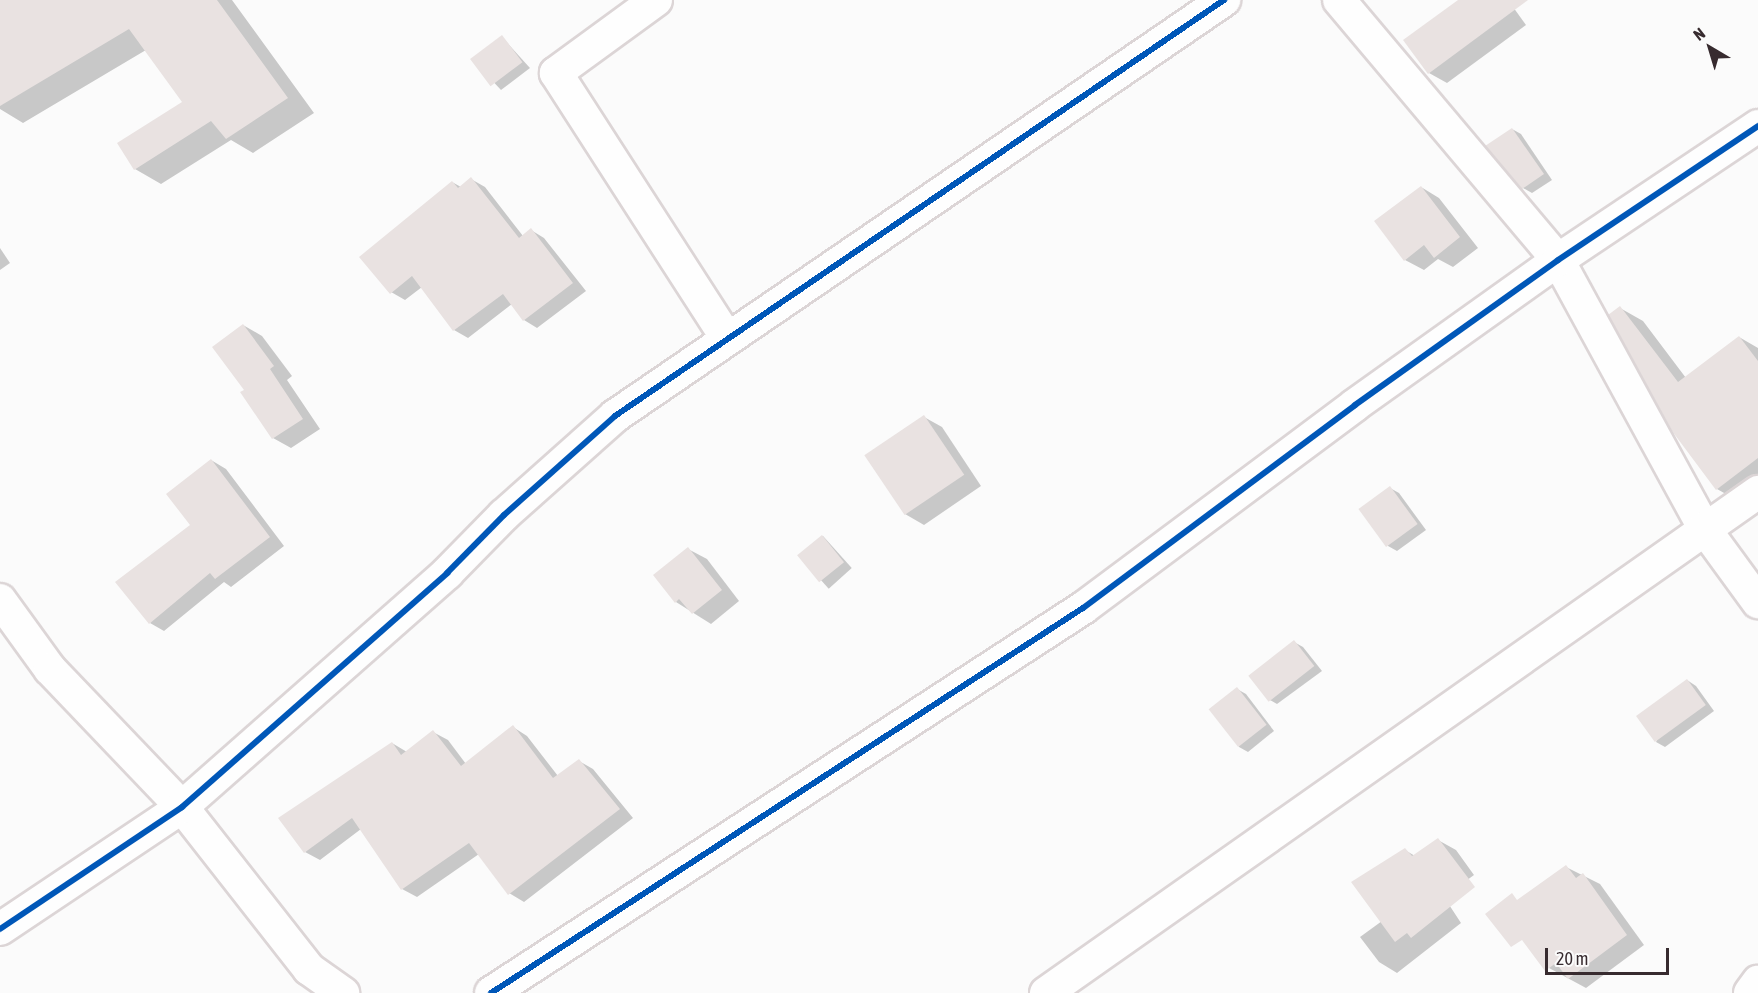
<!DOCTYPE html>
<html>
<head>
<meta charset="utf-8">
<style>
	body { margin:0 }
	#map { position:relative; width:1758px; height:993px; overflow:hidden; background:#fbfbfb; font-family:"Asap Condensed",sans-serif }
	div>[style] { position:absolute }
	.shadow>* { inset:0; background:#0003; transform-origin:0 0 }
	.building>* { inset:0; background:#e9e2e1; transform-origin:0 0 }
	.roads { filter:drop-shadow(2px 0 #dcd5d6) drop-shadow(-2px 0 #dcd5d6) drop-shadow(0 2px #dcd5d6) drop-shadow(0 -2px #dcd5d6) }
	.street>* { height:32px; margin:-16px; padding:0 16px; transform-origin:16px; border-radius:16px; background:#fefefe }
	.cycleway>* { height:6px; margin:-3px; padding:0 3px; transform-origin:3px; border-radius:3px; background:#0057b8 }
	span { translate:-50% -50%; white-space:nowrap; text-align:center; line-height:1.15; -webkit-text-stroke:6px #fbfbfb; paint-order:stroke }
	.north { position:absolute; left:1680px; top:18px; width:60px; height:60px; -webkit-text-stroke:4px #fbfbfb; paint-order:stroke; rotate:322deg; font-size:16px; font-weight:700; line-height:24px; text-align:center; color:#372b2f }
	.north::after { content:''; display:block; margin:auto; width:21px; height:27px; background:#372b2f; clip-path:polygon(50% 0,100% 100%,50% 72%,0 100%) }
	.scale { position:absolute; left:1545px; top:948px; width:124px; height:27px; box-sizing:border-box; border:3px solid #372b2f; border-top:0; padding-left:8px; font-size:18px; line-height:21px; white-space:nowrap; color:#372b2f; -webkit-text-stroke:4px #fbfbfb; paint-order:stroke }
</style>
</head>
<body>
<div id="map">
	<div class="shadow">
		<div style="clip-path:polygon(0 0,232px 0,314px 113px,253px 153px,231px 140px,161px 184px,135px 169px,184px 102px,146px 50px,23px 123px,0 109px)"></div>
		<div style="clip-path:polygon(1461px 0,1508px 0,1526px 25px,1447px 83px,1429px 73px)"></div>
		<div style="clip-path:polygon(502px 37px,530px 68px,501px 90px,473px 60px)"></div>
		<div style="clip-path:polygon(1512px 129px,1521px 134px,1552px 180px,1532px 193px,1523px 188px)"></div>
		<div style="clip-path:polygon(471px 179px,485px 187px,523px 236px,531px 230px,544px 238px,586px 291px,537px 328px,524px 320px,512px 304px,468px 338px,454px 330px,422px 287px,405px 300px,391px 292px,452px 182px,461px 187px)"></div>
		<div style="clip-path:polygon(1421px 187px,1439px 198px,1478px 248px,1453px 267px,1438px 259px,1424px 270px,1405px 260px)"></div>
		<div style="clip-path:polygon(0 248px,10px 263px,0 270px)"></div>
		<div style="clip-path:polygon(1620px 308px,1643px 321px,1686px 378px,1739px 337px,1758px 348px,1758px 488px,1740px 502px,1717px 489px)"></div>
		<div style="clip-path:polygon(243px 325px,262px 336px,292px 376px,287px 380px,320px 429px,291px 448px,273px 438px,246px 390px)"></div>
		<div style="clip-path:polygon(924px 417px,942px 427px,981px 486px,924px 525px,905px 514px,866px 456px)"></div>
		<div style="clip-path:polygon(211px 460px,226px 469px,284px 546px,231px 587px,224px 582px,164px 631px,150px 623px,192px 526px)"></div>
		<div style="clip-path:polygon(1390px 488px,1399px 493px,1426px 530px,1397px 551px,1388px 546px)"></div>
		<div style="left:823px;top:536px;width:43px;height:31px;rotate:48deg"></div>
		<div style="clip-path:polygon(688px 549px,707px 559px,739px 601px,711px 624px,676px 602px)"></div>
		<div style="clip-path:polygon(1294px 642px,1303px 647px,1322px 671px,1277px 704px,1268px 699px)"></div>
		<div style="clip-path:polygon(1687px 680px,1696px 686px,1714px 711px,1665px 747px,1656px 742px)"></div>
		<div style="clip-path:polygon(1237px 689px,1246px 694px,1274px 731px,1248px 752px,1239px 747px)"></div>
		<div style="clip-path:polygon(513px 727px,527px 736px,558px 776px,579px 761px,593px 769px,633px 818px,524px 902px,509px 893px,479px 854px,417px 897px,402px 889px,361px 829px,320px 860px,305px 852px,392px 743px,407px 752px,433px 732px,448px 740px,466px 764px)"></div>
		<div style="clip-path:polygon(1438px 840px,1456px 850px,1474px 875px,1444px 897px,1461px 923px,1397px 973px,1379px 962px,1360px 937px,1382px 921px,1405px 850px,1415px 856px)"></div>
		<div style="clip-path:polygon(1566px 867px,1600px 884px,1644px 945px,1586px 988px,1549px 968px)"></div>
	</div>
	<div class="building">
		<div style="clip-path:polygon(0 0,217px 0,288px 98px,226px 139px,211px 121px,134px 170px,117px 143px,182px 102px,129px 29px,0 106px)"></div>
		<div style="clip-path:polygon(1458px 0,1528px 0,1428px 74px,1403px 40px)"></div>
		<div style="left:502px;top:35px;width:34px;height:40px;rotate:53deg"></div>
		<div style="clip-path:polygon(1512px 128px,1544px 174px,1522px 189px,1485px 146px)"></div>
		<div style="clip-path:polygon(471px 177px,519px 238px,531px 228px,573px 283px,523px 321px,503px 294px,453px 331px,412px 276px,390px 294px,359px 257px,452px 181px,458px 188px)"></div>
		<div style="clip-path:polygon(1421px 186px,1460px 237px,1434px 258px,1424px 245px,1404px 261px,1374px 221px)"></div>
		<div style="clip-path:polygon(1620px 306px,1678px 382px,1739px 336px,1758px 361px,1758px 458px,1716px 490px,1672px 431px,1608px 315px)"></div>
		<div style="clip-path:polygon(243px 324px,274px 366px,270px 369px,303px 419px,272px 439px,240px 392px,244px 390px,212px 347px)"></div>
		<div style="left:924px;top:415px;width:72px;height:72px;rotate:56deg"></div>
		<div style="clip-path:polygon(211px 459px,270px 537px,215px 579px,210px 573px,149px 624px,115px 582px,190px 525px,166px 494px)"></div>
		<div style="left:1390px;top:486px;width:47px;height:39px;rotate:54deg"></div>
		<div style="left:822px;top:535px;width:35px;height:32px;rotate:51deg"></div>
		<div style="clip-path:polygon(688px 547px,722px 590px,692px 614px,679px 599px,675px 603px,653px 575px)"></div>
		<div style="left:1294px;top:640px;width:33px;height:58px;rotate:52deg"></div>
		<div style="left:1687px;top:679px;width:32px;height:63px;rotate:54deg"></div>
		<div style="left:1237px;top:687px;width:48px;height:36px;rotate:52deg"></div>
		<div style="clip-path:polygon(513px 725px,553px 778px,579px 759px,620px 809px,508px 895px,469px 843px,401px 890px,352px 818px,304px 853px,278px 818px,392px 742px,401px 755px,433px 730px,461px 766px)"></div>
		<div style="clip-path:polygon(1438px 838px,1475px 887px,1411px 938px,1407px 933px,1395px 942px,1351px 882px,1405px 848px,1412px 856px)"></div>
		<div style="clip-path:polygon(1566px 865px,1576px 878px,1583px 873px,1627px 935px,1568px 979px,1556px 963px,1545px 971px,1522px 940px,1511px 947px,1485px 914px,1512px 893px,1517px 900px)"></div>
	</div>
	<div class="roads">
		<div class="street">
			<div style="left:656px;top:0;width:124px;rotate:143.9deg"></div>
			<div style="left:556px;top:73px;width:315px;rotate:57.2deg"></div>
			<div style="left:1339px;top:0;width:340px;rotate:49.9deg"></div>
			<div style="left:1558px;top:260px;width:305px;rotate:61.4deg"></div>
			<div style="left:1704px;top:528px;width:92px;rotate:53.9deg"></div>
			<div style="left:0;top:600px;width:85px;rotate:54.1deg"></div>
			<div style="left:50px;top:669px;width:191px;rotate:46.3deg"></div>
			<div style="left:182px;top:807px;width:206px;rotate:51.9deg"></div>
			<div style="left:309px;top:969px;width:42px;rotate:35.2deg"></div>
			<div style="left:0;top:929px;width:219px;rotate:-33.8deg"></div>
			<div style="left:182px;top:807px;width:354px;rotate:-41.4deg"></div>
			<div style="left:447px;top:573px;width:81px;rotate:-45.5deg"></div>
			<div style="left:504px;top:515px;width:149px;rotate:-41.7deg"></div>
			<div style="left:615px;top:416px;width:738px;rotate:-34.34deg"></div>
			<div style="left:491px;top:993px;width:706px;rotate:-33.04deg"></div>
			<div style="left:1083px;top:608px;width:339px;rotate:-36.7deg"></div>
			<div style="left:1355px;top:405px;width:249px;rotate:-35.5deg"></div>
			<div style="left:1558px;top:260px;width:241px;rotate:-33.8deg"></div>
			<div style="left:1046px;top:993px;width:871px;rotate:-35.13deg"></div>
			<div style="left:1750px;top:993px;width:14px;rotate:-54deg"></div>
		</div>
	</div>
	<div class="cycleway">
		<div style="left:0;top:929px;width:219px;rotate:-33.8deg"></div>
		<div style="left:182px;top:807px;width:354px;rotate:-41.4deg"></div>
		<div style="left:447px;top:573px;width:81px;rotate:-45.5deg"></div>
		<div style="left:504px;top:515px;width:149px;rotate:-41.7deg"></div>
		<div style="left:615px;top:416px;width:738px;rotate:-34.34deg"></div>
		<div style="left:491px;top:993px;width:706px;rotate:-33.04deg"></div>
		<div style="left:1083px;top:608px;width:339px;rotate:-36.7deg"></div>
		<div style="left:1355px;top:405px;width:249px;rotate:-35.5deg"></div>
		<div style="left:1558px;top:260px;width:241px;rotate:-33.8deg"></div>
	</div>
	<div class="north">N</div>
	<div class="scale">20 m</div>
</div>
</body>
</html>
